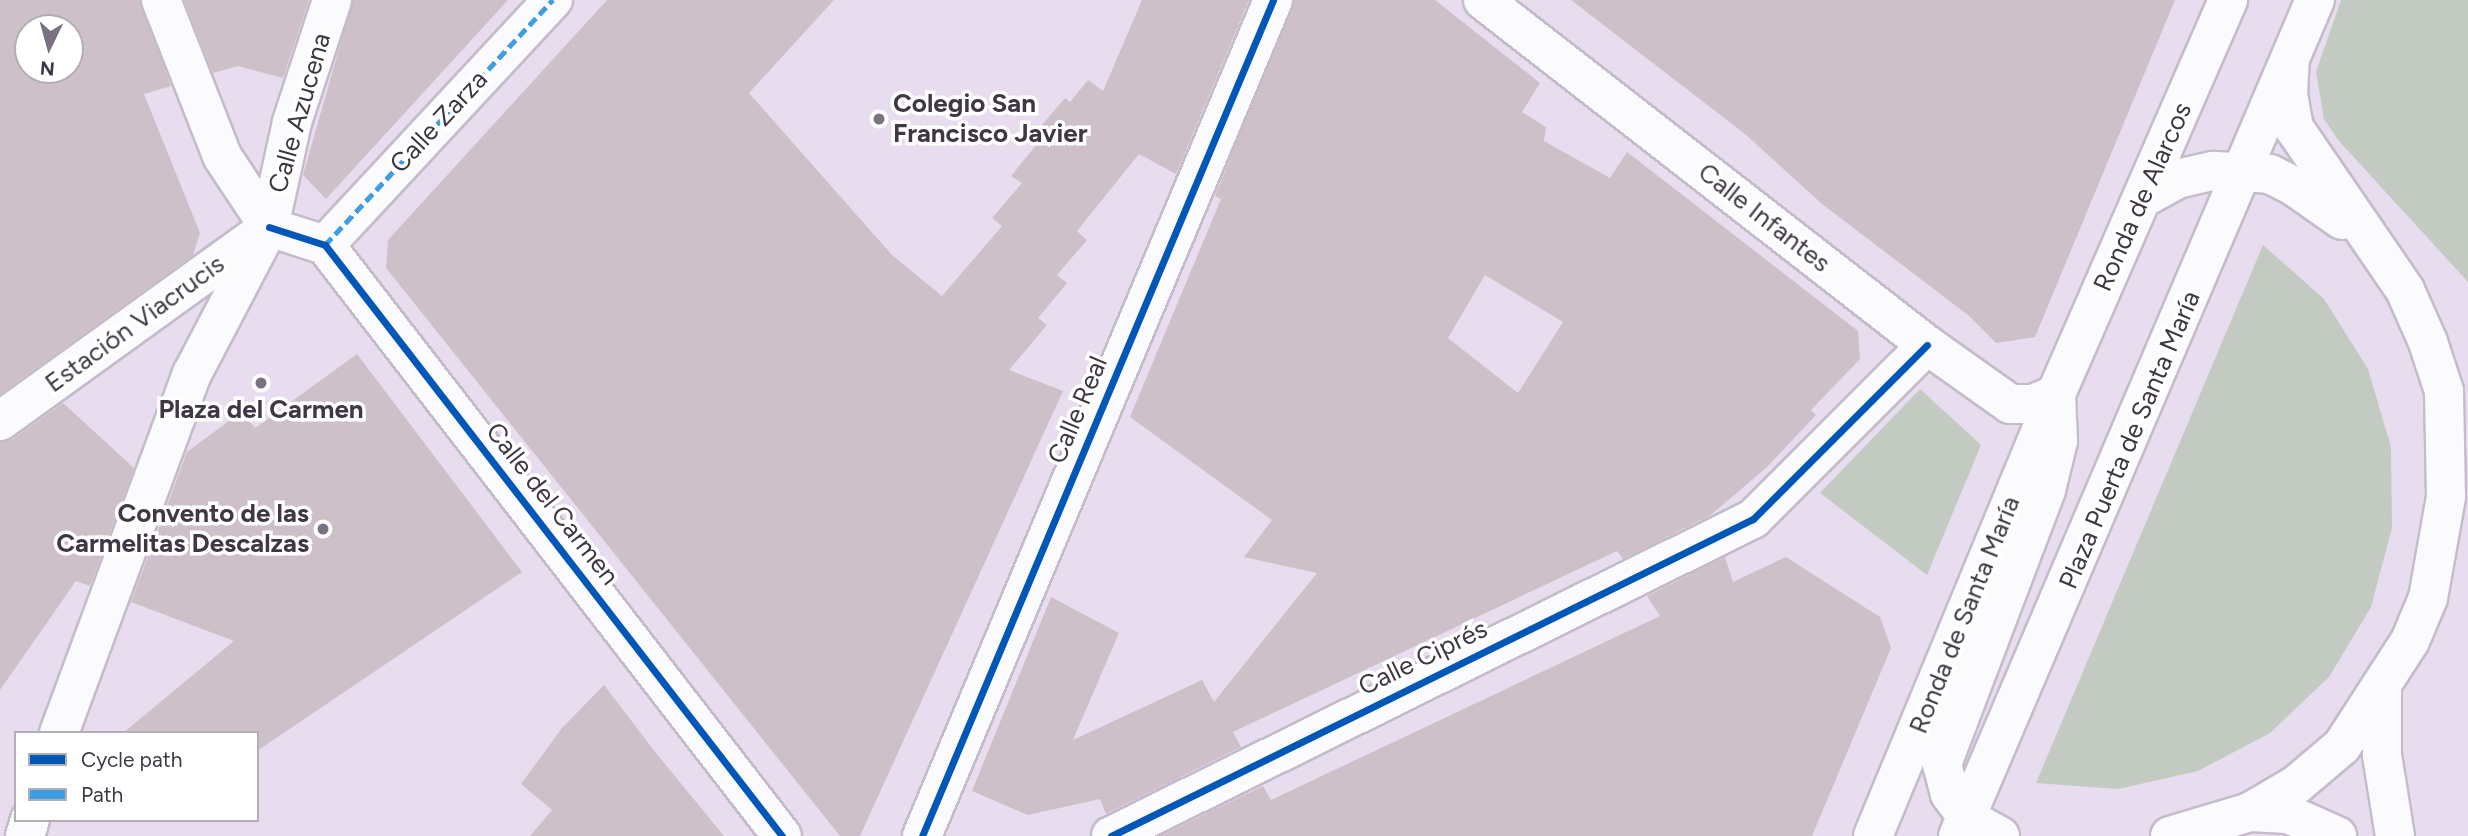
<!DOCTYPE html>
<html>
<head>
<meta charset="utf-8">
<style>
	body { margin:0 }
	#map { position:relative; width:2468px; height:836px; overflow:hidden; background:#e7ddef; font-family:Figtree,sans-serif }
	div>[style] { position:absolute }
	.green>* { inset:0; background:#c3cac2 }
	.building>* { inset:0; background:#cdc0c8 }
	.roads { filter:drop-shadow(2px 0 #c4bcca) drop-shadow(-2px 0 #c4bcca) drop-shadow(0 2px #c4bcca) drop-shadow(0 -2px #c4bcca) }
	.street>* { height:38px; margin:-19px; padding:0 19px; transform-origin:19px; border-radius:19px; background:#fbfafd }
	.primary>* { height:38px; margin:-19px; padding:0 19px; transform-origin:19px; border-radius:19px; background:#fbfafd }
	.highway>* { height:38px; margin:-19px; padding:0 19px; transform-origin:19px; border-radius:19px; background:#fbfafd }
	.quiet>* { height:5px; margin-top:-2.5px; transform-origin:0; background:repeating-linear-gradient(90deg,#3f9ee3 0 10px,transparent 0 15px) }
	.cycleway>* { height:7px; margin:-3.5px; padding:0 3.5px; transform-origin:3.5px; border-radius:3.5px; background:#0057b8 }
	.dots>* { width:19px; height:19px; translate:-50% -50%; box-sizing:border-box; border:4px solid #fff; border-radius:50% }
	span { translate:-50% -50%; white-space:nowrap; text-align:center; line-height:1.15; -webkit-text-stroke:7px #fff; paint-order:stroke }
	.poi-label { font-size:26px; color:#3f3844; font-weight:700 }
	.left { translate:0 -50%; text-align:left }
	.right { translate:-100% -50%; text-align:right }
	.street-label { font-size:26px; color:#3f3844 }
	.legend { position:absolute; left:14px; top:731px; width:245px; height:91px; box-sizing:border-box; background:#fff; border:2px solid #b2afb4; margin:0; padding:9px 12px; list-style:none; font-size:21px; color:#3f3844 }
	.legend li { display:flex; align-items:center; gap:14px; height:35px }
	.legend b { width:35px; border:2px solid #b2afb4 }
	.north { position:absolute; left:14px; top:14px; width:70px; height:70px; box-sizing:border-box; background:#fff; border:2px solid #b2afb4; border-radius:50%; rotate:185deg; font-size:19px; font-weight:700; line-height:28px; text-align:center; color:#3f3844 }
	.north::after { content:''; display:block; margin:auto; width:24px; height:32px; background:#7a7280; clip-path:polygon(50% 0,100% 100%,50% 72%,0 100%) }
</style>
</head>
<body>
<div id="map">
	<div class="green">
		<div style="clip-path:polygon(2341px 0,2468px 0,2468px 282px,2339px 141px,2324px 119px,2316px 72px)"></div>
		<div style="clip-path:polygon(2263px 245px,2324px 299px,2368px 369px,2391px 447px,2392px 528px,2371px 607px,2329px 677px,2270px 733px,2198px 771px,2118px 789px,2036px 783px)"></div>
		<div style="clip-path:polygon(1920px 389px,1981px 445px,1927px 575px,1820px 493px)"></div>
	</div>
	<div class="building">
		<div style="clip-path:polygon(evenodd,0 0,140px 0,171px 86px,144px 94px,200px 233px,193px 255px,0 394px,0 0,28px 28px,70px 28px,70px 70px,28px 70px,28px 28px)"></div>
		<div style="clip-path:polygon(184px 0,309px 0,283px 78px,238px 66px,213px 73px)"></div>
		<div style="clip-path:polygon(353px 0,508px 0,326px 199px,303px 175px)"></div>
		<div style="clip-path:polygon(607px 0,834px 0,749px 93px,892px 255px,942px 296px,1002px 226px,992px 218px,1022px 183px,1011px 176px,1042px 138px,1035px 133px,1065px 98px,1070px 102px,1088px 80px,1103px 91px,1142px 0,1249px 0,1176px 174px,1139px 154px,1077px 231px,1087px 240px,1057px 275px,1067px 283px,1038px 318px,1047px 325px,1009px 370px,1063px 391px,860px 836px,840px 836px,386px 268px,388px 240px)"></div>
		<div style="clip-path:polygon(evenodd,1294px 0,1435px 0,1540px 83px,1522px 112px,1546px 127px,1544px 141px,1610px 178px,1627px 152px,1858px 331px,1860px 359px,1811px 410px,1816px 415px,1767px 467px,1711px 515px,1623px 559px,1617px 551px,1233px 732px,1241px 747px,1106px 814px,1100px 799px,1028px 815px,972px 791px,1051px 597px,1119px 633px,1073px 740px,1202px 680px,1214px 702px,1317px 573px,1244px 557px,1272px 520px,1130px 417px,1221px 199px,1215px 196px,1294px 0,1485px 275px,1563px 322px,1518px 393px,1448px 338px,1485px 275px)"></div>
		<div style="clip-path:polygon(1571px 0,2175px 0,2035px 337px,1996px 343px,1968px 315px,1822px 204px,1745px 134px)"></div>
		<div style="clip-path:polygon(357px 354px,522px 572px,257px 751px,257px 733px,123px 733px,234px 641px,131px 602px,187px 452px,241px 412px,255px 428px)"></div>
		<div style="clip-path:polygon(63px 403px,134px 468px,90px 586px,76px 581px,0 690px,0 442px,13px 439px)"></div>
		<div style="clip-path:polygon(1725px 557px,1733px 582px,1786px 557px,1880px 617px,1891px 648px,1812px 836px,1160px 836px,1263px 786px,1271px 800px,1660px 616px,1647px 596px)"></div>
		<div style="clip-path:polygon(604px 685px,656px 753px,724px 836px,530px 836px,552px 810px,521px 784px,562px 728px)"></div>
	</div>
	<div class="roads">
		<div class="street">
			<div style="left:161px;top:0;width:168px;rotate:68.6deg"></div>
			<div style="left:222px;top:156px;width:85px;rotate:56.5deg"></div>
			<div style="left:1483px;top:0;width:562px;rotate:37.85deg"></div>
			<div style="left:1927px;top:345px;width:102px;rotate:35.4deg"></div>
			<div style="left:2010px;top:404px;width:23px"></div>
			<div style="left:2033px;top:404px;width:25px;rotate:-23deg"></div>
			<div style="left:269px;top:227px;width:59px;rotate:17.8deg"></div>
			<div style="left:325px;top:245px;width:747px;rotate:52.29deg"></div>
			<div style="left:325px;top:245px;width:335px;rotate:-47.1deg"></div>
			<div style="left:0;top:421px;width:323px;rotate:-35.8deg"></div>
			<div style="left:59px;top:733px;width:383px;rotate:-69.7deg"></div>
			<div style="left:192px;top:374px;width:166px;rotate:-62.4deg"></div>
			<div style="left:269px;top:227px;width:107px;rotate:-77.6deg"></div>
			<div style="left:292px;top:122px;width:128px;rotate:-71.8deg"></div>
			<div style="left:25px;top:836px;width:17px;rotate:-73deg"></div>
			<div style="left:922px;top:836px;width:907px;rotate:-67.22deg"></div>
			<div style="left:1111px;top:836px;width:716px;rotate:-26.28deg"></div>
			<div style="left:1753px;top:519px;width:246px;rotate:-45deg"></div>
		</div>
		<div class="primary">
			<div style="left:2145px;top:197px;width:37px;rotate:-29deg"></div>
			<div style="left:2177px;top:179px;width:37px;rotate:-13deg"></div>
			<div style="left:2213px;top:171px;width:32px;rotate:2deg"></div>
			<div style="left:2245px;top:172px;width:25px;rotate:5deg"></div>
			<div style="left:2270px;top:174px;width:25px;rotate:27deg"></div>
			<div style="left:2292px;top:185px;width:61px;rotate:35deg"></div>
			<div style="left:2382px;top:690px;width:65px;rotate:90deg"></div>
			<div style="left:2382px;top:755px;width:82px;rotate:80.9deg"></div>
			<div style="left:2250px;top:812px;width:38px;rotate:3deg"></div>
			<div style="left:2288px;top:814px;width:54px;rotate:24.2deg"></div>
			<div style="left:2000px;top:836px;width:37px;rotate:-151deg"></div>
			<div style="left:1968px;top:818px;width:30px;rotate:-127deg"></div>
			<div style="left:1950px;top:794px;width:31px;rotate:-105deg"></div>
			<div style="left:1942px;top:764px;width:293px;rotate:-69.2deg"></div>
			<div style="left:2046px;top:490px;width:50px;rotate:-76.2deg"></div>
			<div style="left:2058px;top:441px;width:47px;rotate:-92.4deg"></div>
			<div style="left:2170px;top:836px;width:84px;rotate:-16.7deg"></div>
			<div style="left:2250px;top:812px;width:53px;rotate:-30.4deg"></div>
			<div style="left:2296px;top:785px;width:60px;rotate:-40.3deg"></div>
			<div style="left:2342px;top:746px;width:125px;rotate:-57.1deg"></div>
			<div style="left:2410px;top:641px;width:47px;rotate:-67.3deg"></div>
			<div style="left:2428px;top:598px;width:103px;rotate:-79.9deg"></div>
			<div style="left:2446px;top:497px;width:106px;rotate:-91.1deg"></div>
			<div style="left:2444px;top:391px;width:52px;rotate:-108.1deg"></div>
			<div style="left:2428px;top:342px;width:57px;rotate:-113.9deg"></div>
			<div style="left:2405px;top:290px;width:196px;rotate:-124.4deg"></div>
			<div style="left:2294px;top:128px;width:35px;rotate:-100deg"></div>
			<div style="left:2288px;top:94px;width:33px;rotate:-87deg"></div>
		</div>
		<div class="highway">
			<div style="left:1873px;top:836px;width:478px;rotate:-67.5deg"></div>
			<div style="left:2056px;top:394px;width:430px;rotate:-66.4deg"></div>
			<div style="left:1958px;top:836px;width:909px;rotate:-66.88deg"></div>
		</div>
	</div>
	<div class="quiet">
		<div style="left:325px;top:245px;width:335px;rotate:-47.1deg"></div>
	</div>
	<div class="cycleway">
		<div style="left:269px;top:227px;width:59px;rotate:17.8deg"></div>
		<div style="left:325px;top:245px;width:747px;rotate:52.29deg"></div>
		<div style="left:922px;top:836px;width:907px;rotate:-67.22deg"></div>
		<div style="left:1111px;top:836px;width:716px;rotate:-26.28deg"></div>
		<div style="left:1753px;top:519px;width:246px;rotate:-45deg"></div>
	</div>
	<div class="dots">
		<div style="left:879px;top:119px;background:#7a7280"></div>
		<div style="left:261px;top:383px;background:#7a7280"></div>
		<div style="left:323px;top:529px;background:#7a7280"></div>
	</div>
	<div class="poi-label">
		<span class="left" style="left:893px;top:119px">Colegio San<br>Francisco Javier</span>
		<span style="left:261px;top:410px">Plaza del Carmen</span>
		<span class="right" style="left:309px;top:529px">Convento de las<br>Carmelitas Descalzas</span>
	</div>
	<div class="street-label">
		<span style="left:300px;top:113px;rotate:-74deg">Calle Azucena</span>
		<span style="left:439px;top:122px;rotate:-47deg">Calle Zarza</span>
		<span style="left:2143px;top:197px;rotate:-66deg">Ronda de Alarcos</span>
		<span style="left:1764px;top:218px;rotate:38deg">Calle Infantes</span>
		<span style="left:135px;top:324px;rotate:-36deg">Estación Viacrucis</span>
		<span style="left:1078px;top:410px;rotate:-67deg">Calle Real</span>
		<span style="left:2130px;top:440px;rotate:-67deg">Plaza Puerta de Santa María</span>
		<span style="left:552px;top:504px;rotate:52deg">Calle del Carmen</span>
		<span style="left:1965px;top:615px;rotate:-68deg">Ronda de Santa María</span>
		<span style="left:1423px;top:658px;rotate:-26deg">Calle Ciprés</span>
	</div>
	<ul class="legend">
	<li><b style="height:9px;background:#0057b8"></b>Cycle path</li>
	<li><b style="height:9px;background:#3f9ee3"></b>Path</li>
	</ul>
	<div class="north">N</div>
</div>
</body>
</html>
